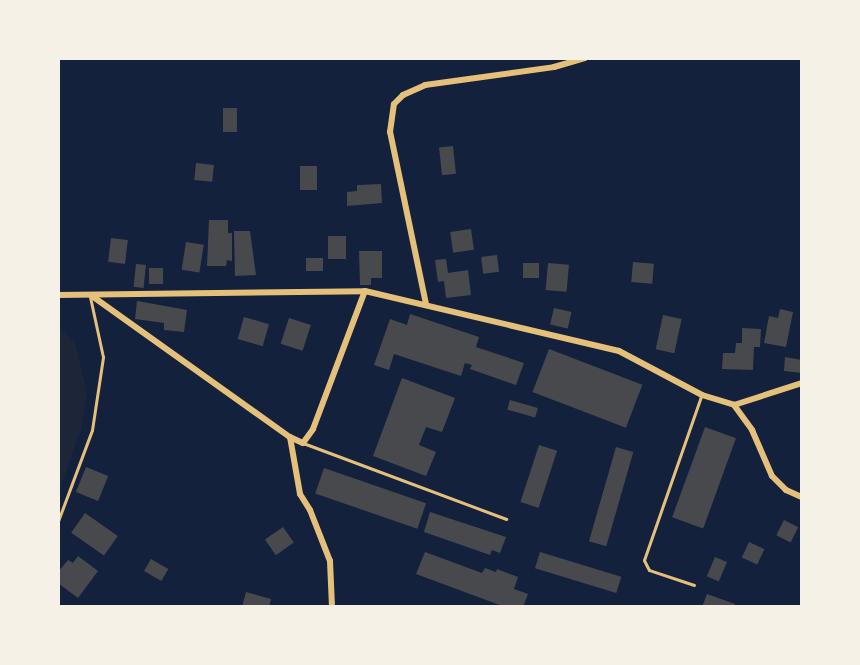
<!DOCTYPE html>
<html>
<head>
<meta charset="utf-8">
<style>
	body { margin:0 }
	#map { position:relative; width:860px; height:665px; overflow:hidden; background:#14213d; font-family:"Golos Text",sans-serif }
	div>[style] { position:absolute }
	.green>* { inset:0; background:#1d2539 }
	.building>* { inset:0; background:#48494c; transform-origin:0 0 }
	.service>* { height:3px; margin:-1.5px; padding:0 1.5px; transform-origin:1.5px; border-radius:1.5px; background:#e5c07b }
	.minor>* { height:6px; margin:-3px; padding:0 3px; transform-origin:3px; border-radius:3px; background:#e5c07b }
	span { translate:-50% -50%; white-space:nowrap; text-align:center; line-height:1.15; -webkit-text-stroke:7px #f6f1e7; paint-order:stroke }
	.frame { position:absolute; inset:0; border:60px solid #f6f1e7; pointer-events:none }
</style>
</head>
<body>
<div id="map">
	<div class="green">
		<div style="clip-path:polygon(58px 326px,75px 342px,87px 394px,81px 429px,58px 494px)"></div>
	</div>
	<div class="building">
		<div style="left:223px;top:108px;width:14px;height:24px"></div>
		<div style="left:453px;top:146px;width:28px;height:14px;rotate:84deg"></div>
		<div style="left:196px;top:163px;width:18px;height:17px;rotate:6deg"></div>
		<div style="left:300px;top:166px;width:17px;height:24px"></div>
		<div style="clip-path:polygon(381px 184px,382px 203px,347px 206px,347px 192px,357px 191px,357px 185px)"></div>
		<div style="clip-path:polygon(209px 220px,228px 220px,228px 233px,232px 233px,232px 261px,227px 260px,226px 266px,207px 266px)"></div>
		<div style="left:471px;top:229px;width:21px;height:21px;rotate:82deg"></div>
		<div style="clip-path:polygon(234px 231px,250px 231px,256px 275px,235px 276px)"></div>
		<div style="left:328px;top:236px;width:18px;height:23px"></div>
		<div style="left:111px;top:238px;width:17px;height:24px;rotate:7deg"></div>
		<div style="left:186px;top:242px;width:18px;height:28px;rotate:9deg"></div>
		<div style="clip-path:polygon(359px 251px,382px 251px,382px 278px,371px 278px,371px 285px,360px 285px)"></div>
		<div style="left:497px;top:255px;width:17px;height:16px;rotate:83deg"></div>
		<div style="left:306px;top:258px;width:17px;height:13px"></div>
		<div style="clip-path:polygon(446px 259px,448px 273px,468px 270px,471px 295px,446px 298px,444px 281px,438px 282px,435px 260px)"></div>
		<div style="left:633px;top:262px;width:21px;height:20px;rotate:5deg"></div>
		<div style="left:523px;top:263px;width:16px;height:15px"></div>
		<div style="left:548px;top:263px;width:21px;height:27px;rotate:5deg"></div>
		<div style="left:136px;top:264px;width:10px;height:23px;rotate:6deg"></div>
		<div style="left:149px;top:268px;width:14px;height:16px"></div>
		<div style="clip-path:polygon(137px 301px,187px 310px,184px 332px,164px 330px,164px 323px,135px 319px)"></div>
		<div style="left:554px;top:308px;width:18px;height:17px;rotate:13deg"></div>
		<div style="clip-path:polygon(780px 309px,793px 312px,786px 347px,764px 343px,769px 316px,778px 318px)"></div>
		<div style="clip-path:polygon(410px 314px,479px 337px,476px 347px,524px 363px,516px 385px,470px 369px,472px 365px,465px 363px,461px 376px,394px 354px,389px 370px,374px 365px,390px 319px,407px 325px)"></div>
		<div style="left:663px;top:315px;width:19px;height:35px;rotate:12deg"></div>
		<div style="left:244px;top:317px;width:26px;height:23px;rotate:16deg"></div>
		<div style="left:289px;top:318px;width:23px;height:27px;rotate:18deg"></div>
		<div style="clip-path:polygon(742px 328px,761px 329px,760px 347px,754px 347px,753px 370px,722px 369px,723px 353px,735px 353px,736px 343px,742px 343px)"></div>
		<div style="left:549px;top:349px;width:100px;height:46px;rotate:21deg"></div>
		<div style="clip-path:polygon(785px 357px,802px 360px,802px 373px,784px 371px)"></div>
		<div style="clip-path:polygon(402px 378px,455px 398px,442px 432px,426px 427px,419px 445px,436px 452px,426px 476px,373px 456px)"></div>
		<div style="left:510px;top:400px;width:29px;height:10px;rotate:16deg"></div>
		<div style="left:705px;top:427px;width:33px;height:96px;rotate:20deg"></div>
		<div style="left:539px;top:445px;width:19px;height:60px;rotate:18deg"></div>
		<div style="left:616px;top:447px;width:18px;height:98px;rotate:16deg"></div>
		<div style="left:86px;top:467px;width:24px;height:27px;rotate:22deg"></div>
		<div style="left:324px;top:468px;width:108px;height:27px;rotate:19deg"></div>
		<div style="clip-path:polygon(430px 512px,506px 537px,500px 553px,492px 550px,490px 555px,424px 532px)"></div>
		<div style="left:85px;top:513px;width:40px;height:24px;rotate:35deg"></div>
		<div style="left:784px;top:520px;width:16px;height:17px;rotate:27deg"></div>
		<div style="left:283px;top:527px;width:19px;height:22px;rotate:55deg"></div>
		<div style="left:749px;top:542px;width:17px;height:17px;rotate:25deg"></div>
		<div style="clip-path:polygon(425px 552px,482px 573px,485px 568px,496px 572px,497px 569px,518px 577px,514px 589px,528px 594px,523px 607px,505px 607px,416px 574px)"></div>
		<div style="left:540px;top:552px;width:85px;height:17px;rotate:17deg"></div>
		<div style="clip-path:polygon(78px 556px,98px 571px,78px 598px,58px 583px,58px 572px,68px 560px,73px 563px)"></div>
		<div style="left:715px;top:557px;width:13px;height:21px;rotate:23deg"></div>
		<div style="left:151px;top:559px;width:20px;height:14px;rotate:30deg"></div>
		<div style="clip-path:polygon(246px 592px,271px 599px,269px 607px,242px 607px)"></div>
		<div style="clip-path:polygon(707px 594px,735px 604px,734px 607px,702px 607px)"></div>
	</div>
	<div class="service">
		<div style="left:303px;top:443px;width:217px;rotate:20.5deg"></div>
		<div style="left:58px;top:521px;width:97px;rotate:-69.5deg"></div>
		<div style="left:92px;top:430px;width:74px;rotate:-81.4deg"></div>
		<div style="left:103px;top:357px;width:61px;rotate:-102.2deg"></div>
		<div style="left:694px;top:585px;width:47px;rotate:-161.6deg"></div>
		<div style="left:649px;top:570px;width:11px;rotate:-117deg"></div>
		<div style="left:644px;top:560px;width:174px;rotate:-70.8deg"></div>
	</div>
	<div class="minor">
		<div style="left:58px;top:295px;width:307px;rotate:-0.7deg"></div>
		<div style="left:365px;top:291px;width:261px;rotate:13.3deg"></div>
		<div style="left:619px;top:351px;width:94px;rotate:27.9deg"></div>
		<div style="left:702px;top:395px;width:34px;rotate:17deg"></div>
		<div style="left:734px;top:405px;width:71px;rotate:-17.9deg"></div>
		<div style="left:92px;top:296px;width:243px;rotate:35.5deg"></div>
		<div style="left:290px;top:437px;width:58px;rotate:80deg"></div>
		<div style="left:300px;top:494px;width:19px;rotate:58deg"></div>
		<div style="left:310px;top:510px;width:55px;rotate:68.6deg"></div>
		<div style="left:330px;top:561px;width:46px;rotate:87.5deg"></div>
		<div style="left:426px;top:304px;width:176px;rotate:-101.8deg"></div>
		<div style="left:390px;top:132px;width:28px;rotate:-82deg"></div>
		<div style="left:394px;top:104px;width:13px;rotate:-45deg"></div>
		<div style="left:403px;top:95px;width:24px;rotate:-24deg"></div>
		<div style="left:425px;top:85px;width:130px;rotate:-7.9deg"></div>
		<div style="left:554px;top:67px;width:32px;rotate:-16deg"></div>
		<div style="left:734px;top:405px;width:31px;rotate:54deg"></div>
		<div style="left:752px;top:430px;width:50px;rotate:66.5deg"></div>
		<div style="left:772px;top:476px;width:20px;rotate:45deg"></div>
		<div style="left:786px;top:490px;width:17px;rotate:24deg"></div>
		<div style="left:290px;top:437px;width:14px;rotate:25deg"></div>
		<div style="left:303px;top:443px;width:17px;rotate:-54deg"></div>
		<div style="left:313px;top:429px;width:147px;rotate:-69.4deg"></div>
	</div>
	<div class="frame"></div>
</div>
</body>
</html>
